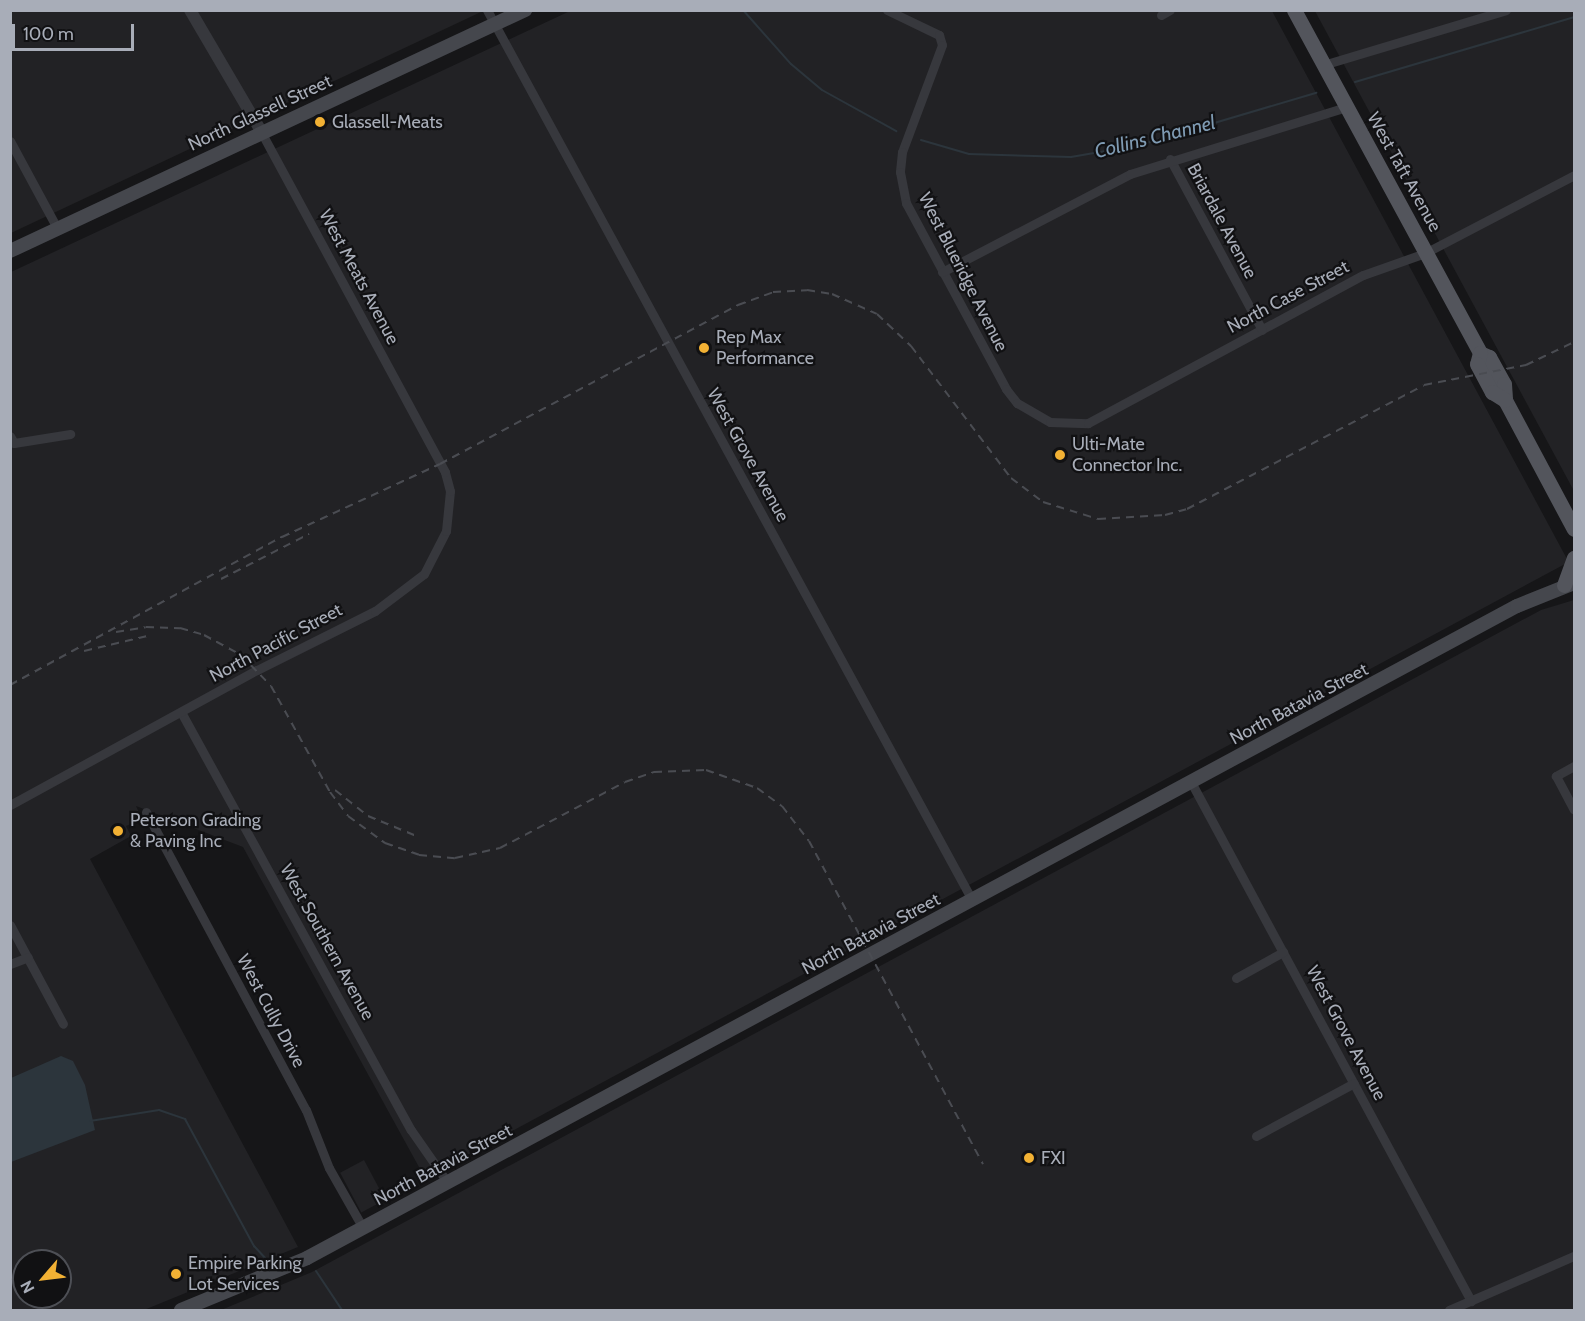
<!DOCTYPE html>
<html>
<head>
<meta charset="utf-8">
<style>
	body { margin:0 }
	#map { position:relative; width:1585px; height:1321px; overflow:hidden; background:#161618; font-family:Cabin,sans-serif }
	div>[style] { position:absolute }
	.built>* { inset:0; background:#222225; transform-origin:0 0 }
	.water>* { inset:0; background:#2c353c }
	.stream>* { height:2px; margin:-1px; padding:0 1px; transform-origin:1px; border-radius:1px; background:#2c353c }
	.minor>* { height:9px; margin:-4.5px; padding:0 4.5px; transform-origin:4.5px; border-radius:4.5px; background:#37383d }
	.tertiary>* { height:12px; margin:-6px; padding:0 6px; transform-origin:6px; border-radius:6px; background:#37383d }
	.secondary>* { height:14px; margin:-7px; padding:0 7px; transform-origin:7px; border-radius:7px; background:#45474d }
	.primary>* { height:15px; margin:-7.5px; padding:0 7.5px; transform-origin:7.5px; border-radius:7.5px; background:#53555c }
	.rail>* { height:2px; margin-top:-1px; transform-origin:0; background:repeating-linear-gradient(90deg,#4a4c52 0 8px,transparent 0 14px) }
	.dots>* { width:16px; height:16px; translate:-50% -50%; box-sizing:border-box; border:3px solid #111113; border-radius:50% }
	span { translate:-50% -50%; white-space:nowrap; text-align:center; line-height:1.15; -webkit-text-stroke:4.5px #111113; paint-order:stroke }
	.street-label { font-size:18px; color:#a8adb8 }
	.poi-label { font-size:18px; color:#a8adb8 }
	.left { translate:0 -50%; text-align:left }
	.water-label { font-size:20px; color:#7f9bb3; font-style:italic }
	.frame { position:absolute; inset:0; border:12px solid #a8adb8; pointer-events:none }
	.north { position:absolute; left:12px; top:1249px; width:60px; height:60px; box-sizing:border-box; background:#111113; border:2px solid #4d4f55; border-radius:50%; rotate:242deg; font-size:16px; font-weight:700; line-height:24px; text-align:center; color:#a8adb8 }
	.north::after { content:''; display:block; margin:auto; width:21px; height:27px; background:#f2b134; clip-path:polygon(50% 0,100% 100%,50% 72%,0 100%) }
	.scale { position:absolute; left:12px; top:24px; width:122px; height:27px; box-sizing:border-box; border:3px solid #a8adb8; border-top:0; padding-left:8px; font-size:18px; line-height:21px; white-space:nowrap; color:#a8adb8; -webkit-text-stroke:4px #111113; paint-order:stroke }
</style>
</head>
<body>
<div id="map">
	<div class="built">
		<div style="clip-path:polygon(11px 11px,483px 11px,11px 233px)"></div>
		<div style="clip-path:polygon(evenodd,570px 11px,1272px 11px,1567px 559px,1565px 564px,425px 1178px,243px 847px,136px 806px,142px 819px,126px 826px,131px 836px,90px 859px,298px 1247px,144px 1310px,11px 1310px,11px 272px,570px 11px,24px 1261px,60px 1261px,60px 1297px,24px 1297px,24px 1261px)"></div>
		<div style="clip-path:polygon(1315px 11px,1574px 11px,1574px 491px)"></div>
		<div style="clip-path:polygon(1574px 600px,1574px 1310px,221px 1310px,312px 1272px,1541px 610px)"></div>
		<div style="left:364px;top:1160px;width:45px;height:27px;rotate:62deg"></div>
	</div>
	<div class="water">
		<div style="clip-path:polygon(61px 1056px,73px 1061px,85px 1085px,95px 1130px,11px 1162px,11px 1078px)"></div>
	</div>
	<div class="stream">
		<div style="left:743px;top:10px;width:72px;rotate:48.4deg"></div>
		<div style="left:791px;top:64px;width:40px;rotate:40deg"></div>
		<div style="left:822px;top:90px;width:85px;rotate:29deg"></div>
		<div style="left:1355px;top:82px;width:228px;rotate:-16.5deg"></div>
		<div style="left:921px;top:140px;width:50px;rotate:16.3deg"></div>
		<div style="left:969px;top:154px;width:102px;rotate:1.7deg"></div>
		<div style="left:1071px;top:157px;width:70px;rotate:-9.9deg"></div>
		<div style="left:1140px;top:145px;width:184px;rotate:-16.5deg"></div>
		<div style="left:90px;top:1121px;width:70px;rotate:-9.1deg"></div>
		<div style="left:159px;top:1110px;width:28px;rotate:19deg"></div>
		<div style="left:185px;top:1119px;width:145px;rotate:61.5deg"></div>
		<div style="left:254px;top:1246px;width:16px;rotate:47deg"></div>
		<div style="left:316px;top:1271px;width:47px;rotate:56.3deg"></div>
	</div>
	<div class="minor">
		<div style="left:487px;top:10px;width:1014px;rotate:61.41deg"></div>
		<div style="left:887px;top:10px;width:58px;rotate:25.7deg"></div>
		<div style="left:939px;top:35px;width:10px;rotate:73deg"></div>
		<div style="left:942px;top:45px;width:114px;rotate:110.5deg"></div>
		<div style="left:902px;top:152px;width:20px;rotate:96deg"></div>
		<div style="left:900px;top:172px;width:32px;rotate:79deg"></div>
		<div style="left:906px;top:203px;width:211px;rotate:61.7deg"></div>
		<div style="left:1006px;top:389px;width:18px;rotate:52deg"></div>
		<div style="left:1017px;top:403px;width:38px;rotate:30deg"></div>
		<div style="left:1050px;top:422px;width:38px;rotate:2deg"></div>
		<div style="left:1088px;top:423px;width:312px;rotate:-28.3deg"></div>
		<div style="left:1363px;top:275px;width:66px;rotate:-19.5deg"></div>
		<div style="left:1425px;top:253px;width:168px;rotate:-27.6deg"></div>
		<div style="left:1161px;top:15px;width:10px;rotate:-29deg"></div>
		<div style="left:1323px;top:65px;width:191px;rotate:-16.7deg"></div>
		<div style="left:10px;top:141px;width:99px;rotate:61.6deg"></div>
		<div style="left:1170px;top:159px;width:194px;rotate:61.7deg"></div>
		<div style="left:942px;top:272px;width:212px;rotate:-27.5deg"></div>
		<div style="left:1130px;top:174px;width:226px;rotate:-17.2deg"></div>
		<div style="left:10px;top:436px;width:8px;rotate:60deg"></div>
		<div style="left:14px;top:443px;width:57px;rotate:-9.1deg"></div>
		<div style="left:181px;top:712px;width:477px;rotate:61.2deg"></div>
		<div style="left:411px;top:1130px;width:65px;rotate:55.1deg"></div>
		<div style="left:1574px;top:766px;width:21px;rotate:151deg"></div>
		<div style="left:1556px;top:776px;width:38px;rotate:62deg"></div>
		<div style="left:1191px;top:782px;width:590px;rotate:61.65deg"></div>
		<div style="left:10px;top:805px;width:281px;rotate:-28.7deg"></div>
		<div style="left:257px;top:670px;width:132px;rotate:-26.6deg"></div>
		<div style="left:375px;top:611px;width:61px;rotate:-37.1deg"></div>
		<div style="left:424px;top:574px;width:48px;rotate:-62.9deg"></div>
		<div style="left:446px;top:531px;width:40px;rotate:-84.3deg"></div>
		<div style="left:450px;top:491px;width:20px;rotate:-105deg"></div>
		<div style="left:445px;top:472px;width:387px;rotate:-118.4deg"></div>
		<div style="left:146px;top:812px;width:338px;rotate:61.8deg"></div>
		<div style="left:306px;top:1110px;width:62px;rotate:68.4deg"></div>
		<div style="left:329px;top:1168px;width:69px;rotate:60.5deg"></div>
		<div style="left:10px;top:925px;width:112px;rotate:61.8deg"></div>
		<div style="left:10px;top:964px;width:19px;rotate:-21deg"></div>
		<div style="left:1236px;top:978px;width:54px;rotate:-29deg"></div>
		<div style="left:1256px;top:1136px;width:111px;rotate:-28.4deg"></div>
		<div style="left:1449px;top:1310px;width:136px;rotate:-23.4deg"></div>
	</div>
	<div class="tertiary">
		<div style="left:190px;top:10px;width:140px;rotate:59.6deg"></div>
	</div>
	<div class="secondary">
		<div style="left:10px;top:251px;width:569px;rotate:-25.08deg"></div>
		<div style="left:181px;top:1310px;width:136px;rotate:-22.4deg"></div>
		<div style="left:307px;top:1258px;width:1374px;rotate:-28.32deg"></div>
		<div style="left:1517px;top:606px;width:61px;rotate:-22deg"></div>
	</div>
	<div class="primary">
		<div style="left:1294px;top:10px;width:390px;rotate:61.5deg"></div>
		<div style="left:1480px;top:353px;width:10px;rotate:24deg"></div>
		<div style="left:1489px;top:357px;width:31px;rotate:61deg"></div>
		<div style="left:1504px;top:384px;width:16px;rotate:86deg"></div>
		<div style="left:1505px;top:400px;width:146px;rotate:61.9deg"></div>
		<div style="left:1480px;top:353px;width:11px;rotate:105deg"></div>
		<div style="left:1477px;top:364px;width:32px;rotate:62deg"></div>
		<div style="left:1492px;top:392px;width:15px;rotate:32deg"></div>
		<div style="left:1564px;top:585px;width:29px;rotate:-70deg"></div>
	</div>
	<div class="rail">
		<div style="left:221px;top:579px;width:99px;rotate:-27.1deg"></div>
		<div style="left:116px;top:632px;width:30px;rotate:-9deg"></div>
		<div style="left:146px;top:627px;width:34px;rotate:2deg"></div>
		<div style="left:180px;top:628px;width:25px;rotate:16deg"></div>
		<div style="left:204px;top:635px;width:42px;rotate:28.4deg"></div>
		<div style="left:241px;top:655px;width:43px;rotate:45.9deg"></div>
		<div style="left:271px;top:686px;width:121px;rotate:60.9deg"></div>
		<div style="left:330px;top:792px;width:30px;rotate:53deg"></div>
		<div style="left:348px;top:816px;width:46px;rotate:36.1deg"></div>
		<div style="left:385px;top:843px;width:36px;rotate:19deg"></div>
		<div style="left:419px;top:855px;width:36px;rotate:5deg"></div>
		<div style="left:455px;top:858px;width:46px;rotate:-12.5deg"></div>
		<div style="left:500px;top:848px;width:141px;rotate:-27.8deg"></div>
		<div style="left:625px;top:782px;width:31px;rotate:-19deg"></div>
		<div style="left:654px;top:772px;width:52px;rotate:-2.2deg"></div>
		<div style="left:706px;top:770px;width:54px;rotate:19.4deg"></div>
		<div style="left:757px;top:788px;width:31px;rotate:36deg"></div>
		<div style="left:782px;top:806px;width:44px;rotate:52.4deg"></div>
		<div style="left:809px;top:841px;width:367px;rotate:61.7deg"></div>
		<div style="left:84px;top:651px;width:65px;rotate:-13.4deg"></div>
		<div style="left:10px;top:685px;width:310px;rotate:-28.6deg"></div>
		<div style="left:282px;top:537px;width:174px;rotate:-24.8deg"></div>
		<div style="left:440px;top:464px;width:338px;rotate:-28.1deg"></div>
		<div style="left:738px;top:305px;width:37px;rotate:-20deg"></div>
		<div style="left:773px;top:292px;width:34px;rotate:-3deg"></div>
		<div style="left:807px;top:290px;width:25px;rotate:9deg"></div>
		<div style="left:832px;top:294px;width:49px;rotate:24deg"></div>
		<div style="left:877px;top:314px;width:47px;rotate:43.3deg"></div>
		<div style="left:911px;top:346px;width:166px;rotate:52.9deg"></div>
		<div style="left:1011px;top:478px;width:40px;rotate:37deg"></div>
		<div style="left:1043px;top:502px;width:58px;rotate:17.2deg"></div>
		<div style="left:1098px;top:519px;width:67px;rotate:-3.4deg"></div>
		<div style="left:1165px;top:515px;width:23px;rotate:-15deg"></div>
		<div style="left:1187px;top:509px;width:267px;rotate:-27.6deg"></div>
		<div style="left:1424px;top:385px;width:104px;rotate:-11.1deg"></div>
		<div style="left:1526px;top:365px;width:53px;rotate:-25.6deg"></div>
		<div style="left:335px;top:790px;width:42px;rotate:38.2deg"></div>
		<div style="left:368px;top:816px;width:55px;rotate:22.4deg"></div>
	</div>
	<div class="dots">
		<div style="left:320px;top:122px;background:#f2b134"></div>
		<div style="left:704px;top:348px;background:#f2b134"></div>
		<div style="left:1060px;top:455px;background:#f2b134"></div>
		<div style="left:118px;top:831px;background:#f2b134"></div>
		<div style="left:1029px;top:1158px;background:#f2b134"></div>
		<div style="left:176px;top:1274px;background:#f2b134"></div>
	</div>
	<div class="street-label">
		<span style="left:260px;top:113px;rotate:-25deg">North Glassell Street</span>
		<span style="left:1404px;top:172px;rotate:61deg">West Taft Avenue</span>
		<span style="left:1222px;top:221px;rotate:62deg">Briardale Avenue</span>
		<span style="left:963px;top:272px;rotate:63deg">West Blueridge Avenue</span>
		<span style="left:359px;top:277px;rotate:62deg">West Meats Avenue</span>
		<span style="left:1288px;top:297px;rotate:-28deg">North Case Street</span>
		<span style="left:748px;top:455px;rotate:61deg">West Grove Avenue</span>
		<span style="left:276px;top:643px;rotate:-28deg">North Pacific Street</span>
		<span style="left:1299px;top:704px;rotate:-28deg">North Batavia Street</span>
		<span style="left:871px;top:934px;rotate:-28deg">North Batavia Street</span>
		<span style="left:327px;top:942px;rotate:61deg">West Southern Avenue</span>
		<span style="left:271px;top:1011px;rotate:62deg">West Cully Drive</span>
		<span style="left:1346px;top:1033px;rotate:62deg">West Grove Avenue</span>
		<span style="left:443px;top:1165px;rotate:-28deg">North Batavia Street</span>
	</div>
	<div class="poi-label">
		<span class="left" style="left:332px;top:122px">Glassell-Meats</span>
		<span class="left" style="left:716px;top:348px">Rep Max<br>Performance</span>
		<span class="left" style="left:1072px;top:455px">Ulti-Mate<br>Connector Inc.</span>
		<span class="left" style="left:130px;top:831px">Peterson Grading<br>&amp; Paving Inc</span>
		<span class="left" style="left:1041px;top:1158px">FXI</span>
		<span class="left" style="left:188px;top:1274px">Empire Parking<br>Lot Services</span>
	</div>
	<div class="water-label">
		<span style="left:1155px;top:137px;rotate:-14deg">Collins Channel</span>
	</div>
	<div class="frame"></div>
	<div class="north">N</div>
	<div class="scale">100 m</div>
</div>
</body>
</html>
